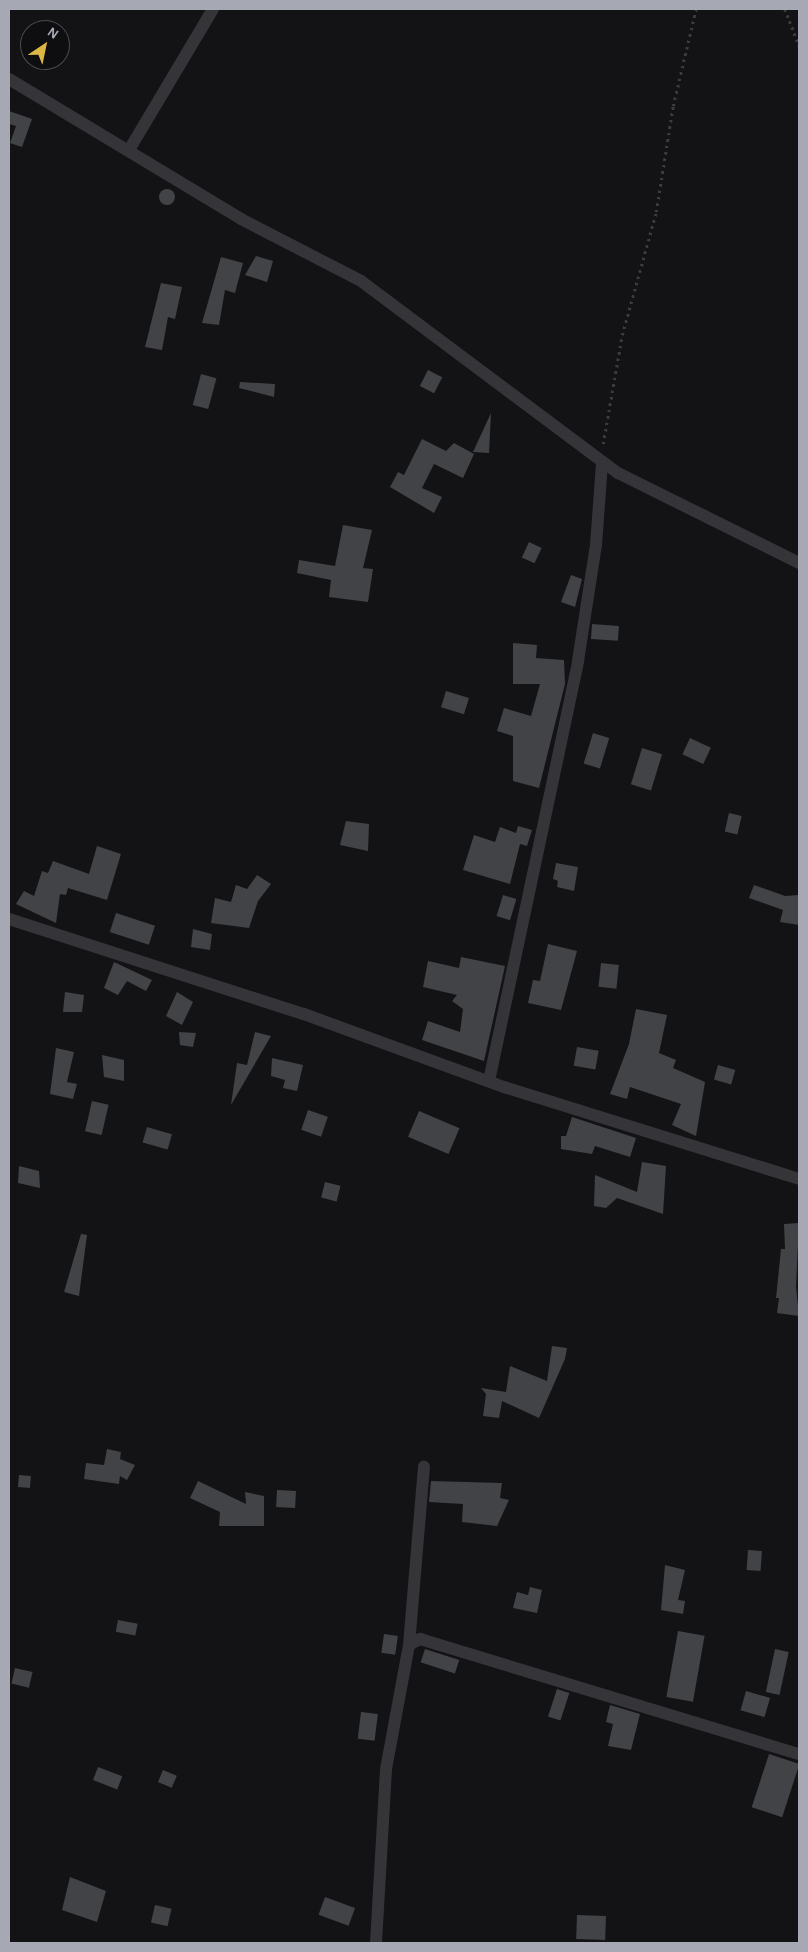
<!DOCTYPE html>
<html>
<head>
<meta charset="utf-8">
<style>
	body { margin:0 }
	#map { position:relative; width:808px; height:1952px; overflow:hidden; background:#131315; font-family:"Alegreya Sans",sans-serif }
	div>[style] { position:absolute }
	.building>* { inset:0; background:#424347; transform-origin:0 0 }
	.round { border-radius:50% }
	.path>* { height:2.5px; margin-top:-1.25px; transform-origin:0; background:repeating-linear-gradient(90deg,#3b3c40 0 2.5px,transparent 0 6.5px) }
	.minor>* { height:12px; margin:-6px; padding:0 6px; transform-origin:6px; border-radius:6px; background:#353539 }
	span { translate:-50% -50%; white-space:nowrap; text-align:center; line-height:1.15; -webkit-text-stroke:4px #0e0e10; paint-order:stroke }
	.frame { position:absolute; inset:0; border:10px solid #a6a9b3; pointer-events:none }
	.north { position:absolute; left:20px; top:20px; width:50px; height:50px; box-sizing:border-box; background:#0e0e10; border:1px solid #4b4c51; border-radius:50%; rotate:34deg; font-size:14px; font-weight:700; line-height:20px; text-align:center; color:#a6a9b3 }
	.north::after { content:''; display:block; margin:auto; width:18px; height:22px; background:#ddb743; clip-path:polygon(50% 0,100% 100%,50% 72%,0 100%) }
</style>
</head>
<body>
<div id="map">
	<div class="building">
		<div style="clip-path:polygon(9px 111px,32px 119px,22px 147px,10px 143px,16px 126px,9px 124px)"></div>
		<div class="round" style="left:159px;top:189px;width:16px;height:16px"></div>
		<div style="clip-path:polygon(256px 256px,273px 261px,267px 282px,245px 275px)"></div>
		<div style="clip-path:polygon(221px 257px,243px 263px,235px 293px,225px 290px,219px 325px,202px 323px)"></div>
		<div style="clip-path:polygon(161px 283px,182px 287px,175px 319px,168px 317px,162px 350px,145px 347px)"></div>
		<div style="left:428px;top:370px;width:16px;height:18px;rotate:27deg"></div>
		<div style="left:201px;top:374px;width:16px;height:32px;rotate:15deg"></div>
		<div style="clip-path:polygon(240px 382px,275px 384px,274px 397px,239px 388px)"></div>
		<div style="clip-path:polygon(491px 413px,489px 453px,473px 452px)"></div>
		<div style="clip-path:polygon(422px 439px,446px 451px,454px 443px,474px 454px,463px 478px,434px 464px,422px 488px,442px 497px,434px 513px,390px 487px,398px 472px,404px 475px)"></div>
		<div style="clip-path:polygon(343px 525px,372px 530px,363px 568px,373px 569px,368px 602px,329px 597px,331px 580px,297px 573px,299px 560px,335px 566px)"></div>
		<div style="left:529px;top:542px;width:14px;height:17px;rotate:25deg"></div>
		<div style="clip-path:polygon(571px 575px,582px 579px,575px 607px,561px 602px)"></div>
		<div style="left:592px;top:624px;width:27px;height:15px;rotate:4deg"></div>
		<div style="clip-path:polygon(513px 643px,537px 645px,536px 658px,564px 660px,565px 684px,539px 788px,513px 781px,513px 736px,497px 731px,504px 708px,531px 716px,540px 684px,513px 684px)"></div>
		<div style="left:446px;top:691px;width:24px;height:17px;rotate:17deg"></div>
		<div style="left:593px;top:733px;width:17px;height:32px;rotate:17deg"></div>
		<div style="left:690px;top:738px;width:23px;height:18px;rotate:25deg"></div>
		<div style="left:642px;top:748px;width:21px;height:38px;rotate:17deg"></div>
		<div style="left:729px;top:813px;width:13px;height:19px;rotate:13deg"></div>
		<div style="clip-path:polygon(346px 821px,369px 824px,368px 851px,340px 845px)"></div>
		<div style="clip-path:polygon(518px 826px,532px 830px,527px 846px,520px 844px,510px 884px,463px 870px,474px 835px,495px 842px,500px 827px,516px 833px)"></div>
		<div style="clip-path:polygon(97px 846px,121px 854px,107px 900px,68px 888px,66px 895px,60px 894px,56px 923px,16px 904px,24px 891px,34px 896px,42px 871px,48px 873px,53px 861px,89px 874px)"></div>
		<div style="clip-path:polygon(556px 863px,578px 867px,574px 891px,557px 887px,558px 881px,553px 879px)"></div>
		<div style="clip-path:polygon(257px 875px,271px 884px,258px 901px,249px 928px,211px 923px,215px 898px,231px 902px,236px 885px,247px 889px)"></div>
		<div style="clip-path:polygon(754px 885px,785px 896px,799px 895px,799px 925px,780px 922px,783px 910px,749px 898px)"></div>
		<div style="left:503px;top:895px;width:14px;height:22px;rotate:17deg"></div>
		<div style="left:116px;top:913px;width:41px;height:20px;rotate:18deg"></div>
		<div style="clip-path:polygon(193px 929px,212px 934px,210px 950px,191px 947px)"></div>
		<div style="clip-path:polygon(548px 944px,577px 951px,561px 1010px,528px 1003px,533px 980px,540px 981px)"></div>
		<div style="clip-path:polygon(461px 957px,505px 966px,484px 1061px,422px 1040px,428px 1021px,460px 1032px,463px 1009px,452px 1001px,457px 995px,423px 987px,428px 961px,459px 968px)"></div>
		<div style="clip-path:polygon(114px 962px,152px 980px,146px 991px,127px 981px,118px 995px,104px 988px)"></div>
		<div style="left:601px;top:963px;width:18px;height:24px;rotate:6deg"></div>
		<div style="clip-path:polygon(65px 992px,84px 995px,82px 1012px,63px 1012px)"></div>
		<div style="clip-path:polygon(177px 992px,193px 1002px,182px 1025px,166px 1016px)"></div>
		<div style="clip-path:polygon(636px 1009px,667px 1015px,659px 1053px,676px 1060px,673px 1068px,705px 1082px,696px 1136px,672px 1125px,681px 1104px,630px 1087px,627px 1099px,610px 1094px,629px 1044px)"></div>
		<div style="clip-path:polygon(179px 1032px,196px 1033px,193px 1047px,180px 1045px)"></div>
		<div style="clip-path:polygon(255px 1032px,271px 1036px,231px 1105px,237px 1063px,247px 1065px)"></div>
		<div style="left:577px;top:1047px;width:22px;height:19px;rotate:10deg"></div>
		<div style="clip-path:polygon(56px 1048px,74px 1052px,67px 1082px,77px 1084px,73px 1099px,50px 1094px)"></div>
		<div style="clip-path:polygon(102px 1055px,124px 1060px,124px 1081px,104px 1077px)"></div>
		<div style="clip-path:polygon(272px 1058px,303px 1065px,297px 1091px,283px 1088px,285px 1080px,271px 1076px)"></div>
		<div style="left:718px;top:1065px;width:18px;height:15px;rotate:16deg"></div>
		<div style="left:92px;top:1101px;width:17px;height:31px;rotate:13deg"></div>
		<div style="left:308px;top:1110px;width:21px;height:21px;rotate:19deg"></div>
		<div style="left:419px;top:1111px;width:44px;height:28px;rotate:23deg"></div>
		<div style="clip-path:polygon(572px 1117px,636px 1138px,630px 1157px,595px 1146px,592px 1154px,561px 1149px,561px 1136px,566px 1136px)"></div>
		<div style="left:147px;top:1127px;width:26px;height:16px;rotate:16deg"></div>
		<div style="clip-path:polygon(642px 1162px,666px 1166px,663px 1214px,617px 1198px,606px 1208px,594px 1206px,595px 1175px,637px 1192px)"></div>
		<div style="clip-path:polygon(19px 1166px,39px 1171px,40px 1188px,18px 1183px)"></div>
		<div style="left:325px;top:1182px;width:16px;height:16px;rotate:14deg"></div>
		<div style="clip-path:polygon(799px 1223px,796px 1287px,799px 1316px,777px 1313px,779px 1298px,776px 1298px,781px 1249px,785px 1249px,784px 1224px)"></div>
		<div style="clip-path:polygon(81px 1234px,87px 1235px,79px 1296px,64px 1292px)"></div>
		<div style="clip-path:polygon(552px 1346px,567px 1348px,565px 1359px,539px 1418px,502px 1401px,499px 1418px,483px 1416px,486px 1394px,481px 1388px,506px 1392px,510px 1366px,547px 1381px)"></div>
		<div style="clip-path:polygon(107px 1449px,121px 1452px,120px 1459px,135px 1465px,127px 1480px,120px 1476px,119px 1484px,84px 1479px,86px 1463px,104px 1465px)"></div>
		<div style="left:19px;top:1475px;width:12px;height:12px;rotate:5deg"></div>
		<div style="clip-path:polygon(198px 1481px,246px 1504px,245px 1492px,264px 1496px,264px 1526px,219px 1526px,220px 1512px,190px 1498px)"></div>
		<div style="clip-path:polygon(431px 1481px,502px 1483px,500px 1498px,509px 1500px,497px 1526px,462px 1522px,463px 1504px,429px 1502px)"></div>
		<div style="left:277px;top:1490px;width:19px;height:17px;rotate:3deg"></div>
		<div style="left:748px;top:1550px;width:14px;height:20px;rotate:4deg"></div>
		<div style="clip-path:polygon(665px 1565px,685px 1570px,678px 1600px,685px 1601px,683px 1614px,661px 1610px)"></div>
		<div style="clip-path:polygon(530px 1587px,542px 1590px,537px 1613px,513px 1608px,517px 1592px,528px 1595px)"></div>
		<div style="left:118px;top:1620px;width:20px;height:12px;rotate:11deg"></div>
		<div style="left:678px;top:1631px;width:27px;height:67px;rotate:10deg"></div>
		<div style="left:384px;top:1634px;width:14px;height:19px;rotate:8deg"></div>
		<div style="left:425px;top:1649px;width:36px;height:14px;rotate:18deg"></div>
		<div style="left:775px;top:1649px;width:14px;height:44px;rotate:12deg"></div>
		<div style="left:15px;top:1668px;width:18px;height:16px;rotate:13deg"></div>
		<div style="left:557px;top:1689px;width:13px;height:29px;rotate:18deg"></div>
		<div style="left:746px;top:1691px;width:25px;height:20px;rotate:16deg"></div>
		<div style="clip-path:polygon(610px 1705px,640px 1714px,631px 1750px,608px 1746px,613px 1724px,606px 1722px)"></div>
		<div style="left:361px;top:1712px;width:17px;height:27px;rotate:7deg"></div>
		<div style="left:769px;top:1754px;width:32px;height:56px;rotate:18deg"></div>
		<div style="left:98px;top:1767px;width:26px;height:14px;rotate:21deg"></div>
		<div style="left:163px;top:1770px;width:15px;height:13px;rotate:23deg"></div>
		<div style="clip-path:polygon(70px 1877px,106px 1891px,97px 1922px,62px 1910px)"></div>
		<div style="left:325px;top:1897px;width:32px;height:19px;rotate:20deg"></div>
		<div style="left:155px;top:1905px;width:17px;height:18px;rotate:13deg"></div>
		<div style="left:577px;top:1915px;width:29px;height:24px;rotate:2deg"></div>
	</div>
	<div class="path">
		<div style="left:785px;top:9px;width:40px;rotate:69deg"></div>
		<div style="left:603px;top:444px;width:111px;rotate:-80.1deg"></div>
		<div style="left:622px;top:335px;width:128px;rotate:-74.5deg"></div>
		<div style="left:656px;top:212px;width:107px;rotate:-80.9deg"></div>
		<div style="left:673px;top:106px;width:100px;rotate:-76.7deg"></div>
	</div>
	<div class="minor">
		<div style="left:9px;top:79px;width:271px;rotate:31.1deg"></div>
		<div style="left:241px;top:219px;width:135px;rotate:27.3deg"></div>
		<div style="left:361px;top:281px;width:321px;rotate:36.8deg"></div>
		<div style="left:618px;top:473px;width:202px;rotate:26.4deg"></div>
		<div style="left:129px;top:150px;width:164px;rotate:-59.2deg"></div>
		<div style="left:9px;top:919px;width:310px;rotate:17.9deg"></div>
		<div style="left:304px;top:1014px;width:213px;rotate:20.1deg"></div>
		<div style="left:504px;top:1087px;width:309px;rotate:17.3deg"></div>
		<div style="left:489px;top:1081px;width:429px;rotate:-78deg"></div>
		<div style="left:578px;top:661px;width:117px;rotate:-81.2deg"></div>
		<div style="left:596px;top:545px;width:82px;rotate:-85.8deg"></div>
		<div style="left:409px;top:1645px;width:179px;rotate:-85.2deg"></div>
		<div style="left:376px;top:1943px;width:174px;rotate:-86.7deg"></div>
		<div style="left:386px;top:1769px;width:126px;rotate:-79.5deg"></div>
		<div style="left:409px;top:1645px;width:13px;rotate:-29deg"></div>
		<div style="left:420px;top:1639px;width:396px;rotate:16.9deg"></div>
	</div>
	<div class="frame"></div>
	<div class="north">N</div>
</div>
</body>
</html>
